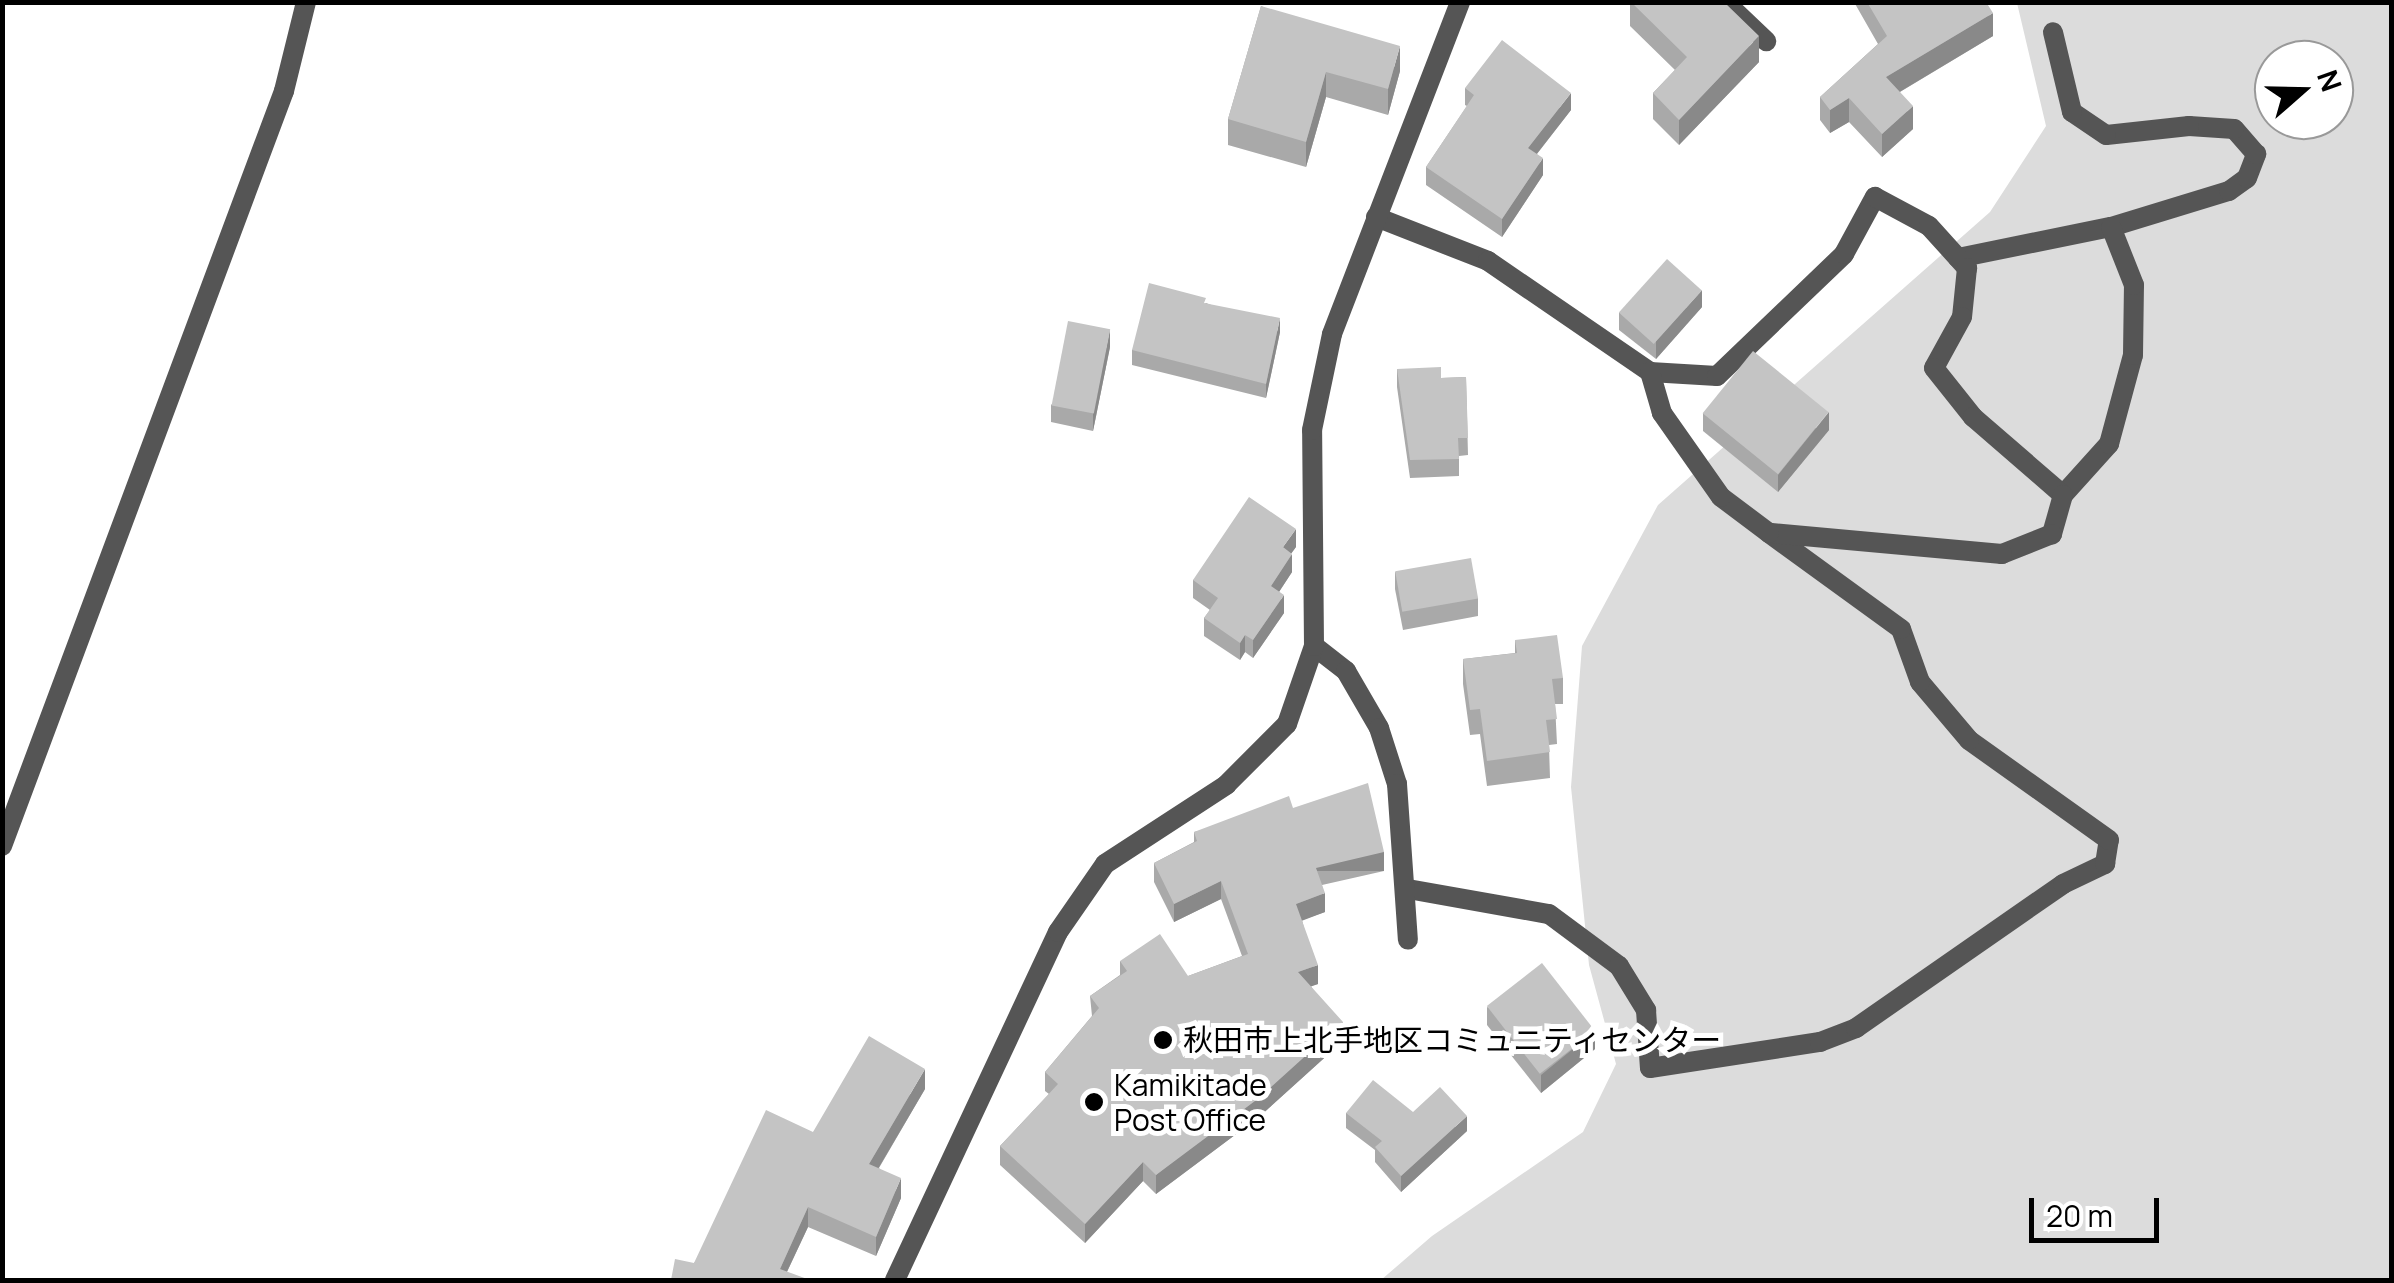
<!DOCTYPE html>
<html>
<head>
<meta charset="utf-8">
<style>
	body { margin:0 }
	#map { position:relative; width:2394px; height:1283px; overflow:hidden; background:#fff; font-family:Manrope,"Noto Sans JP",sans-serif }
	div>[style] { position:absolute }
	.green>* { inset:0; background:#dcdcdc }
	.service>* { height:20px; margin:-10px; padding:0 10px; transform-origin:10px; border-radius:10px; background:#555 }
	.minor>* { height:20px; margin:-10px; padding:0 10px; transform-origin:10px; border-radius:10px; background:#555 }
	.tertiary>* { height:20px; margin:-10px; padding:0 10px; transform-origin:10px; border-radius:10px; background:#555 }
	.wall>* { inset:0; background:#a9a9a9 }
	.shaded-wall>* { inset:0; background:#898989; transform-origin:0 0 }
	.building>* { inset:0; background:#c4c4c4; transform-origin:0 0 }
	.dots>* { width:28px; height:28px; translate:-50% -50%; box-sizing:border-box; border:5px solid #fff; border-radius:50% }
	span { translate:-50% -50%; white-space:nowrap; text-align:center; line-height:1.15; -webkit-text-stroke:10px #fff; paint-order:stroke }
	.poi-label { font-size:30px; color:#000 }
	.left { translate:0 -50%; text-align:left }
	.frame { position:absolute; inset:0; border:5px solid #000; pointer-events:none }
	.north { position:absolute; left:2254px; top:40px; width:100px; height:100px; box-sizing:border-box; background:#fff; border:2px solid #999; border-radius:50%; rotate:70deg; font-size:28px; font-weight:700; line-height:40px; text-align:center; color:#000 }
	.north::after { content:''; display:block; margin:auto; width:35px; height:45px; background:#000; clip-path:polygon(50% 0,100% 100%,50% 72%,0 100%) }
	.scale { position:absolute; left:2029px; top:1198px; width:130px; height:45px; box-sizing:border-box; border:5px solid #000; border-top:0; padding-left:12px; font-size:30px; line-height:35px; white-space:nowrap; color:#000; -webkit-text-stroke:8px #fff; paint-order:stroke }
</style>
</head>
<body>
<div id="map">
	<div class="green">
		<div style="clip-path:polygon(evenodd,2017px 3px,2391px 3px,2392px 1275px,2387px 1280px,1381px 1280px,1432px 1236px,1583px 1132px,1616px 1064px,1589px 965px,1571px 787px,1582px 646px,1658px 505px,1990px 212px,2046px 126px,2017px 3px,2274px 60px,2334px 60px,2334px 120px,2274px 120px,2274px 60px)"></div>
	</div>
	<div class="service">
		<div style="left:1958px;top:258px;width:156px;rotate:-11.5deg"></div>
		<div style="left:2111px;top:227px;width:123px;rotate:-17deg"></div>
		<div style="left:2229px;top:191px;width:22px;rotate:-36deg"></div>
		<div style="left:2247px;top:178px;width:26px;rotate:-69deg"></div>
		<div style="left:2256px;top:154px;width:33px;rotate:-131deg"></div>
		<div style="left:2234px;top:129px;width:45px;rotate:-176.2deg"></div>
		<div style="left:2189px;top:126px;width:83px;rotate:173.8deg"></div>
		<div style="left:2106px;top:135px;width:41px;rotate:-145.9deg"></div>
		<div style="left:2072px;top:112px;width:82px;rotate:-103.4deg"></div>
		<div style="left:2063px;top:495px;width:69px;rotate:-48deg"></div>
		<div style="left:2109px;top:444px;width:92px;rotate:-74.9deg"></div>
		<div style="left:2133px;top:355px;width:70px;rotate:-89.2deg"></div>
		<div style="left:2134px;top:285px;width:62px;rotate:-111.6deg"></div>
		<div style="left:1408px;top:889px;width:143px;rotate:10.1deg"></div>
		<div style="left:1549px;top:914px;width:87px;rotate:36.6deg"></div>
		<div style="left:1619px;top:966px;width:52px;rotate:58.5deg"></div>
		<div style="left:1646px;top:1010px;width:58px;rotate:86.1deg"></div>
		<div style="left:1650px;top:1068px;width:172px;rotate:-8.7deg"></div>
		<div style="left:1820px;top:1042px;width:39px;rotate:-21deg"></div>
		<div style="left:1856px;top:1028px;width:252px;rotate:-34.8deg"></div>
		<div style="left:2063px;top:884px;width:47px;rotate:-25.5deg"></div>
		<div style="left:2105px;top:864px;width:24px;rotate:-81deg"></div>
		<div style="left:2109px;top:840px;width:172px;rotate:-144.5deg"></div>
		<div style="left:1969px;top:740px;width:76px;rotate:-130.2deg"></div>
		<div style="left:1920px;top:682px;width:56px;rotate:-109.7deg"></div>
		<div style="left:1901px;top:629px;width:163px;rotate:-144deg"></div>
	</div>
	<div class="minor">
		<div style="left:1725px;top:2px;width:57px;rotate:43.6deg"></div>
		<div style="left:1376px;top:217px;width:120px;rotate:21.4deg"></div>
		<div style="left:1488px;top:261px;width:196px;rotate:34.4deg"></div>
		<div style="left:1650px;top:372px;width:67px;rotate:3.4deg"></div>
		<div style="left:1717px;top:376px;width:176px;rotate:-43.8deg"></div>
		<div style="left:1844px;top:254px;width:65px;rotate:-61.5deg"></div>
		<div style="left:1875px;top:197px;width:61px;rotate:28.2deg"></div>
		<div style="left:1929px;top:226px;width:57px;rotate:47.9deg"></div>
		<div style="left:1967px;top:268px;width:49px;rotate:95.8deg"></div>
		<div style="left:1962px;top:317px;width:58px;rotate:118.8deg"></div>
		<div style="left:1934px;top:368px;width:63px;rotate:51.5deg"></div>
		<div style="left:1973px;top:417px;width:119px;rotate:40.9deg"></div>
		<div style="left:2063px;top:495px;width:41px;rotate:105.8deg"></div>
		<div style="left:2052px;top:534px;width:54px;rotate:158.2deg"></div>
		<div style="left:2002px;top:554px;width:234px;rotate:-174.8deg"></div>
		<div style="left:1769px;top:533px;width:60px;rotate:-143.1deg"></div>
		<div style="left:1721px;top:497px;width:103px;rotate:-125.1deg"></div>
		<div style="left:1662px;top:413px;width:43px;rotate:-106.3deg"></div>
		<div style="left:1314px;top:646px;width:41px;rotate:38deg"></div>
		<div style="left:1346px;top:671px;width:66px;rotate:59.9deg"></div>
		<div style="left:1379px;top:728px;width:59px;rotate:72.2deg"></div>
		<div style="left:1397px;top:784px;width:156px;rotate:86deg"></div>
		<div style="left:895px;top:1280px;width:384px;rotate:-64.9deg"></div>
		<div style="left:1058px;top:932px;width:83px;rotate:-55.3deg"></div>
		<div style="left:1105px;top:864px;width:145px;rotate:-33.1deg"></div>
		<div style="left:1226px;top:785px;width:86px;rotate:-45deg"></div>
		<div style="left:1287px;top:724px;width:83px;rotate:-70.9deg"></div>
		<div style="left:1314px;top:646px;width:216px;rotate:-90.5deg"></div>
		<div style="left:1312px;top:430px;width:98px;rotate:-78.2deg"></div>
		<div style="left:1332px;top:334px;width:356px;rotate:-68.9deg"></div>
	</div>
	<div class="tertiary">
		<div style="left:2px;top:846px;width:806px;rotate:-69.52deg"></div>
		<div style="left:284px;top:91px;width:92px;rotate:-76.1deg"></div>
	</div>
	<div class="wall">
		<div style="clip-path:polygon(1630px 2px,1724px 2px,1759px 62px,1679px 145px,1653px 119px,1653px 93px,1675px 70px,1630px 26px)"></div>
		<div style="clip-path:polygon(1854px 2px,1986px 2px,1993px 36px,1900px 92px,1913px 129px,1882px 157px,1849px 122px,1830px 133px,1820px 120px,1820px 97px,1878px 44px)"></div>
		<div style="clip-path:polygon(1261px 6px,1400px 71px,1388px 115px,1326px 97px,1306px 167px,1228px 145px,1228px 119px)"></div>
		<div style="clip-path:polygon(1465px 88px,1571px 110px,1537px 154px,1543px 175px,1502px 237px,1426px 185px,1426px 167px,1467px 106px,1465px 105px)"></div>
		<div style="clip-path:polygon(1206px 303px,1280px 332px,1266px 398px,1132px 365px,1132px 350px)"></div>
		<div style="clip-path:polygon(1702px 307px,1656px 359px,1619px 330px,1619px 313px)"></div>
		<div style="clip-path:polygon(1110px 347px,1093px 431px,1051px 422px,1051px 405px)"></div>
		<div style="clip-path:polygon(1397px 369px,1441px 378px,1466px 377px,1468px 455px,1459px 456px,1459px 476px,1410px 478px,1397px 387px)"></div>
		<div style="clip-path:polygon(1703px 413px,1829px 430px,1778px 492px,1703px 431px)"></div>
		<div style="clip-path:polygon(1296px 547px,1291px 553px,1292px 572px,1279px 592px,1284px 613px,1253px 658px,1245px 652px,1240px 660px,1204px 636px,1204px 618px,1210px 610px,1193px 598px,1193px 580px)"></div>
		<div style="clip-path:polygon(1395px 572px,1478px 598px,1478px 616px,1403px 630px,1395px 589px)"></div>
		<div style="clip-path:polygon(1515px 640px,1563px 678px,1563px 704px,1555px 704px,1557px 744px,1549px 745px,1550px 778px,1487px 786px,1480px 734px,1470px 735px,1463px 684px,1463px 659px,1515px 653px)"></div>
		<div style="clip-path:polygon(1293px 808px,1384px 871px,1322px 885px,1325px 912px,1302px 920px,1318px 984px,1311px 986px,1343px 1041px,1259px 1117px,1156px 1194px,1143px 1181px,1085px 1243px,1000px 1165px,1000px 1146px,1049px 1094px,1045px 1091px,1045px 1072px,1092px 1016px,1090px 996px,1120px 975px,1120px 961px,1188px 976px,1242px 956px,1221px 899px,1174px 922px,1154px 882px,1154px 863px,1194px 842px,1194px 832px)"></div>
		<div style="clip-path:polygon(1487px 1007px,1595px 1049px,1541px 1093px,1487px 1025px)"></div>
		<div style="clip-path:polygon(925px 1089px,879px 1168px,901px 1198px,876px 1256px,808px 1227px,787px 1272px,694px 1263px,813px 1132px)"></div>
		<div style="clip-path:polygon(1413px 1112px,1467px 1131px,1401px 1192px,1375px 1162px,1375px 1150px,1346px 1128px,1346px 1113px)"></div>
	</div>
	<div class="shaded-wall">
		<div style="clip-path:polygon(1993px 13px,1993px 36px,1886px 100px,1886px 77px)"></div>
		<div style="clip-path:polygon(1759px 36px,1759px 62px,1679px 145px,1679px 120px)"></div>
		<div style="clip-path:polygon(1400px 46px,1400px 71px,1388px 115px,1388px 89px)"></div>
		<div style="clip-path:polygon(1326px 72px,1326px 97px,1306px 167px,1306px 142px)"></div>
		<div style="clip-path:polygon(1571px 93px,1571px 110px,1528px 165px,1528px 148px)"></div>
		<div style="clip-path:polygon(1849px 98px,1849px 122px,1830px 133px,1830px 110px)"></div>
		<div style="clip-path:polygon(1913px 106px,1913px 129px,1882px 157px,1882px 134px)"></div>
		<div style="clip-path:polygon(1543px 158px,1543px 175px,1502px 237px,1502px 219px)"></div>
		<div style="clip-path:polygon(1702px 290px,1702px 307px,1656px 359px,1656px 341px)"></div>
		<div style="clip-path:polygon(1280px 318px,1280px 332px,1266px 398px,1266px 384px)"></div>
		<div style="clip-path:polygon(1110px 329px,1110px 347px,1093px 431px,1093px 413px)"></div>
		<div style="clip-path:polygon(1829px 412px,1829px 430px,1778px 492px,1778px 475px)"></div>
		<div style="clip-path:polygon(1296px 529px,1296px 547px,1283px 565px,1283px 547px)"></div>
		<div style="clip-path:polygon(1292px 554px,1292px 572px,1271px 604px,1271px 586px)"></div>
		<div style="clip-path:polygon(1284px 595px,1284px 613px,1253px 658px,1253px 640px)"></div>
		<div style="clip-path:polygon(1245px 635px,1245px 652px,1240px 660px,1240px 643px)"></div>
		<div style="left:1384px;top:852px;width:19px;height:70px;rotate:90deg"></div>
		<div style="clip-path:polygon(1221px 881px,1221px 899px,1174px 922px,1174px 904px)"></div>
		<div style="clip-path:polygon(1325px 893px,1325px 912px,1296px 923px,1296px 904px)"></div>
		<div style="clip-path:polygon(1318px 965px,1318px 984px,1298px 991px,1298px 972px)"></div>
		<div style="clip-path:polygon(1343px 1022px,1343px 1041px,1259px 1117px,1156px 1194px,1156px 1175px)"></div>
		<div style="clip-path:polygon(1595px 1031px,1595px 1049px,1541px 1093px,1541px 1075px)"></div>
		<div style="clip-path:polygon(925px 1069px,925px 1089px,869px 1184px,869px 1164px)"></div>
		<div style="clip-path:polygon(1467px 1116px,1467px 1131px,1401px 1192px,1401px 1176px)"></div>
		<div style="clip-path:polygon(1143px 1162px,1143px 1181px,1085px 1243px,1085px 1224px)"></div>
		<div style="clip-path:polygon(901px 1178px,901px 1198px,876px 1256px,876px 1237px)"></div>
		<div style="clip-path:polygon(808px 1207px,808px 1227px,783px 1280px,780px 1269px)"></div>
	</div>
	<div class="building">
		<div style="clip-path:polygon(1631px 2px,1724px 2px,1759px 36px,1679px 120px,1653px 93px,1687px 57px)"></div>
		<div style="clip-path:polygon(1867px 2px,1986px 2px,1993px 13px,1886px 77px,1913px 106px,1882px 134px,1849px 98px,1830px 110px,1820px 97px,1887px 36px)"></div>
		<div style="clip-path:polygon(1261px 6px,1400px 46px,1388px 89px,1326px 72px,1306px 142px,1228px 119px)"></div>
		<div style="clip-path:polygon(1502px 40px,1571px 93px,1528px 148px,1543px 158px,1502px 219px,1426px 167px,1474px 95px,1465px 88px)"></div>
		<div style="left:1667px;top:259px;width:47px;height:72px;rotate:42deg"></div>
		<div style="clip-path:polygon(1149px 283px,1206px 298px,1204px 303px,1280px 318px,1266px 384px,1132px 350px)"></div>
		<div style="left:1068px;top:321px;width:43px;height:86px;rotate:11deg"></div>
		<div style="left:1753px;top:351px;width:97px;height:80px;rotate:39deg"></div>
		<div style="clip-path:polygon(1441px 367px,1441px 378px,1466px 377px,1468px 438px,1458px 438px,1459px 459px,1410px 460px,1397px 369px)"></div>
		<div style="clip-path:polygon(1249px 497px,1296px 529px,1283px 547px,1292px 554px,1271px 586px,1284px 595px,1253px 640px,1245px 635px,1240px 643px,1204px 618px,1218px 598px,1193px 580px)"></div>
		<div style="left:1471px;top:558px;width:41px;height:77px;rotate:80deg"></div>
		<div style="clip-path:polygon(1557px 635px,1563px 678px,1552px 679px,1557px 719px,1546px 720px,1550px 752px,1487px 761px,1480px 709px,1470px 710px,1463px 659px,1517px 653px,1515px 640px)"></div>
		<div style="clip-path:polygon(1368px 783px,1384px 852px,1316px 868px,1325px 893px,1296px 904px,1318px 965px,1298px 972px,1343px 1022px,1259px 1098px,1156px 1175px,1143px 1162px,1085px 1224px,1000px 1146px,1058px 1084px,1045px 1072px,1099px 1008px,1090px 996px,1127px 971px,1120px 961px,1160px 934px,1188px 976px,1248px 954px,1221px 881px,1174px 904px,1154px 863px,1197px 841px,1194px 832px,1289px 796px,1293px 808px)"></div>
		<div style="left:1542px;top:963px;width:86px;height:70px;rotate:52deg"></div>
		<div style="clip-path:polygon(869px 1036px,925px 1069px,869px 1164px,901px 1178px,876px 1237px,808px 1207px,780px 1269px,810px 1280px,671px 1280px,675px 1259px,694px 1263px,766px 1110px,813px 1132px)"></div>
		<div style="clip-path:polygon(1373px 1080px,1413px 1112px,1440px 1087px,1467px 1116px,1401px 1176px,1375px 1147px,1382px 1141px,1346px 1113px)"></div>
	</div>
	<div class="dots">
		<div style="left:1163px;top:1040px;background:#000"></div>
		<div style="left:1094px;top:1102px;background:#000"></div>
	</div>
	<div class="poi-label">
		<span class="left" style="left:1183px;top:1040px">秋田市上北手地区コミュニティセンター</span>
		<span class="left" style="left:1114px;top:1102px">Kamikitade<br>Post Office</span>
	</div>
	<div class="frame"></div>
	<div class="north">N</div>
	<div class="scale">20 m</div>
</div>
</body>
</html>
